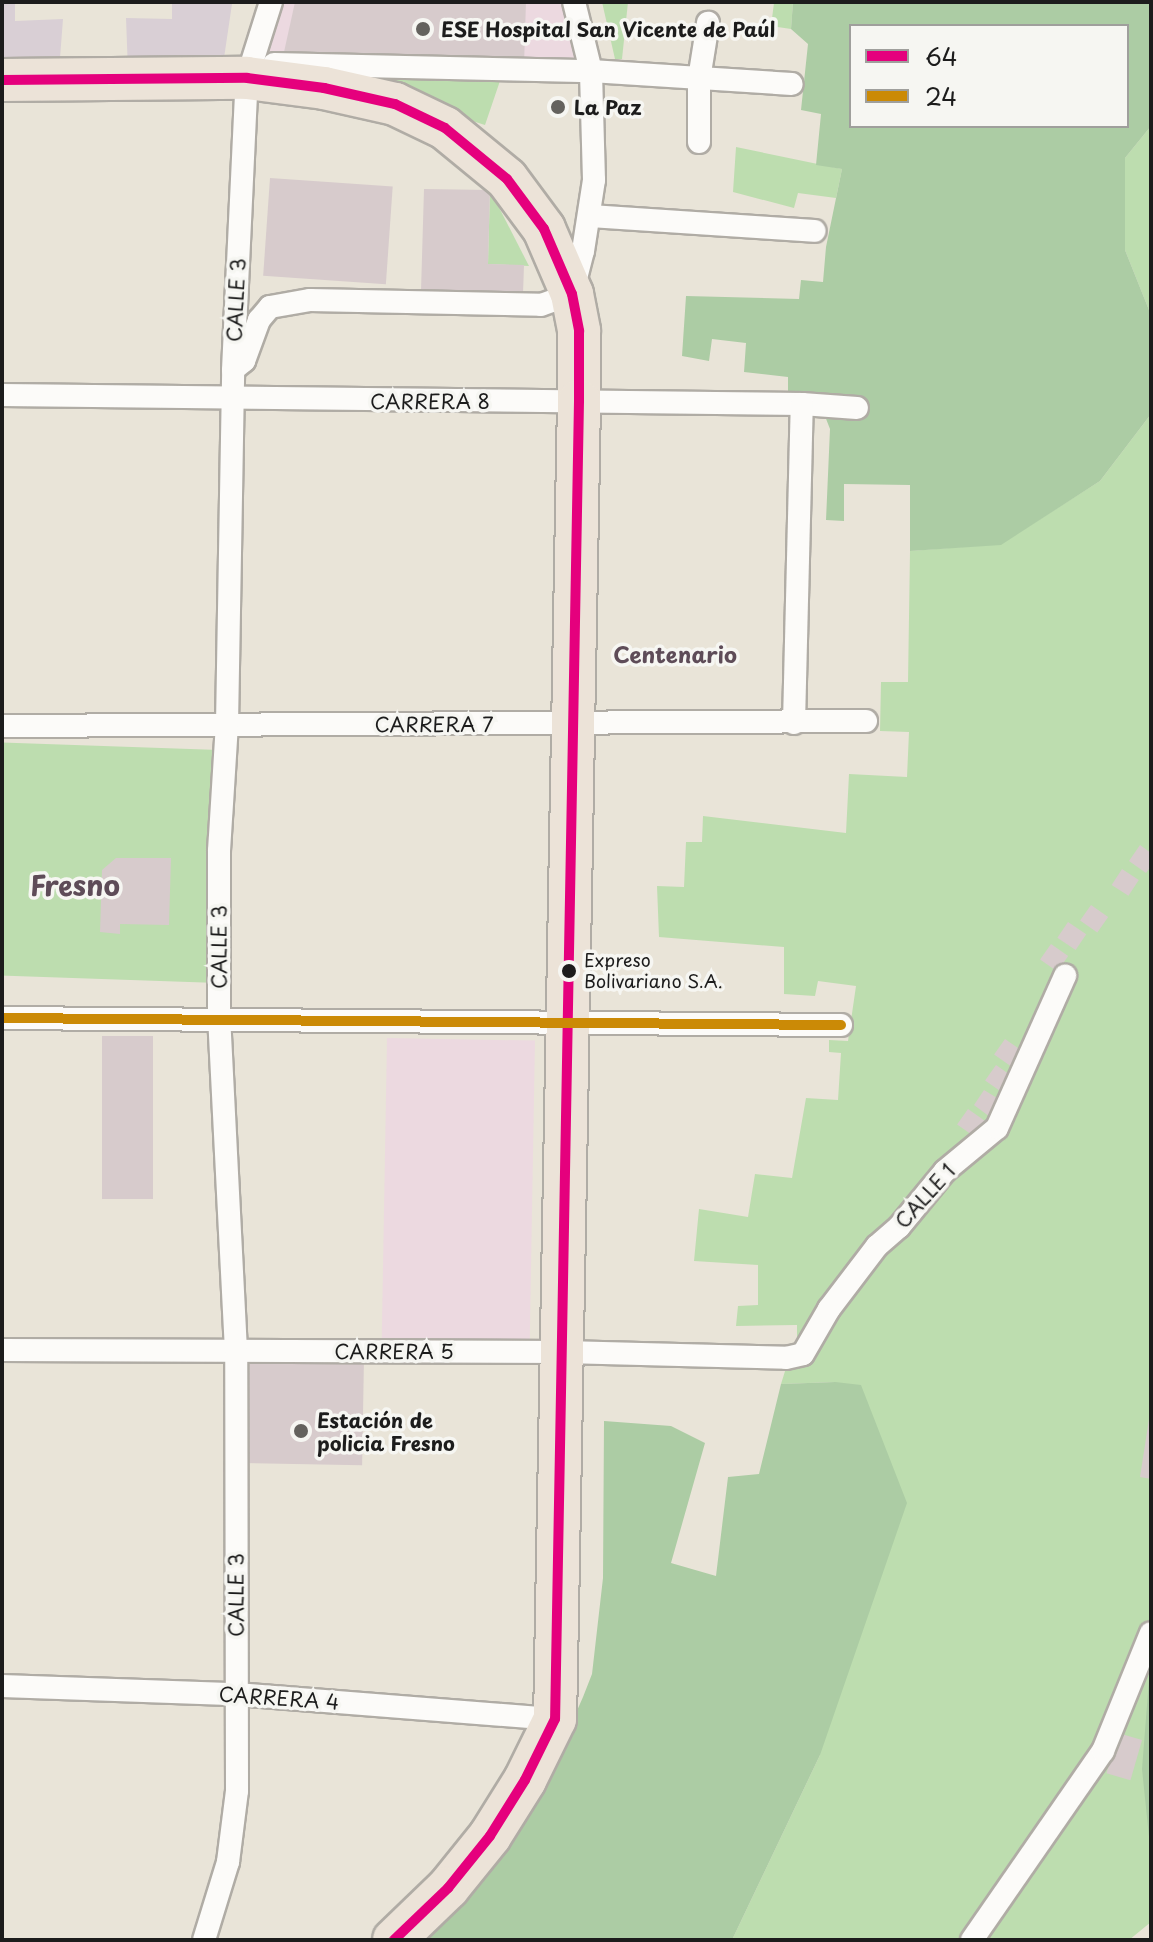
<!DOCTYPE html>
<html>
<head>
<meta charset="utf-8">
<style>
	body { margin:0 }
	#map { position:relative; width:1153px; height:1942px; overflow:hidden; background:#e9e4d8; font-family:"Playpen Sans",sans-serif }
	div>[style] { position:absolute }
	.built>* { inset:0; background:#ecd9e0; transform-origin:0 0 }
	.industrial>* { inset:0; background:#d9cfd5 }
	.green>* { inset:0; background:#bdddaf; transform-origin:0 0 }
	.forest>* { inset:0; background:#accca4 }
	.building>* { inset:0; background:#d7cbcc; transform-origin:0 0 }
	.roads { filter:drop-shadow(2px 0 #b0aca5) drop-shadow(-2px 0 #b0aca5) drop-shadow(0 2px #b0aca5) drop-shadow(0 -2px #b0aca5) }
	.street>* { height:22px; margin:-11px; padding:0 11px; transform-origin:11px; border-radius:11px; background:#fcfbf9 }
	.highway>* { height:42px; margin:-21px; padding:0 21px; transform-origin:21px; border-radius:21px; background:#ece3d8 }
	.bus-1>* { height:10px; margin:-5px; padding:0 5px; transform-origin:5px; border-radius:5px; background:#e5007d }
	.bus-2>* { height:10px; margin:-5px; padding:0 5px; transform-origin:5px; border-radius:5px; background:#cb8a06 }
	.dots>* { width:22px; height:22px; translate:-50% -50%; box-sizing:border-box; border:4px solid #f6f6f2; border-radius:50% }
	span { translate:-50% -50%; white-space:nowrap; text-align:center; line-height:1.15; -webkit-text-stroke:7px #f6f6f2; paint-order:stroke }
	.bus-label { font-size:18px; color:#1c1c1c }
	.left { translate:0 -50%; text-align:left }
	.poi-label { font-size:20px; color:#1c1c1c; font-weight:700 }
	.street-label { font-size:20px; color:#1c1c1c }
	.neighbourhood-label { font-size:22px; color:#5e4c58; font-weight:700 }
	.district-label { font-size:28px; color:#5e4c58; font-weight:700 }
	.frame { position:absolute; inset:0; border:4px solid #1c1c1c; pointer-events:none }
	.legend { position:absolute; left:849px; top:24px; width:280px; height:104px; box-sizing:border-box; background:#f6f6f2; border:2px solid #9f9f9c; margin:0; padding:10px 14px; list-style:none; font-size:24px; color:#1c1c1c }
	.legend li { display:flex; align-items:center; gap:16px; height:40px }
	.legend b { width:40px; border:2px solid #9f9f9c }
</style>
</head>
<body>
<div id="map">
	<div class="built">
		<div style="clip-path:polygon(283px 2px,563px 2px,581px 73px,268px 56px)"></div>
		<div style="left:387px;top:1038px;width:148px;height:309px;rotate:1deg"></div>
	</div>
	<div class="industrial">
		<div style="clip-path:polygon(2px 2px,15px 2px,15px 21px,63px 19px,59px 71px,2px 71px)"></div>
		<div style="clip-path:polygon(172px 2px,232px 4px,224px 58px,128px 71px,126px 18px,172px 19px)"></div>
	</div>
	<div class="green">
		<div style="clip-path:polygon(602px 2px,628px 2px,622px 59px,615px 59px)"></div>
		<div style="clip-path:polygon(768px 2px,793px 2px,791px 29px,771px 26px,774px 3px)"></div>
		<div style="clip-path:polygon(257px 66px,502px 75px,485px 125px,374px 90px)"></div>
		<div style="clip-path:polygon(1151px 126px,1151px 315px,1125px 250px,1125px 158px)"></div>
		<div style="clip-path:polygon(736px 147px,842px 169px,836px 198px,798px 193px,794px 208px,733px 192px)"></div>
		<div style="clip-path:polygon(490px 190px,529px 266px,488px 264px)"></div>
		<div style="clip-path:polygon(1151px 414px,1151px 1922px,1129px 1940px,732px 1940px,820px 1755px,835px 1382px,781px 1384px,786px 1368px,797px 1353px,797px 1325px,736px 1326px,738px 1306px,758px 1305px,758px 1265px,694px 1261px,699px 1209px,748px 1217px,755px 1174px,792px 1178px,806px 1098px,838px 1100px,841px 1053px,829px 1052px,829px 1040px,848px 1041px,856px 986px,818px 981px,815px 996px,784px 994px,784px 947px,659px 937px,657px 886px,684px 887px,686px 842px,702px 842px,703px 816px,846px 833px,849px 774px,907px 777px,909px 732px,880px 731px,881px 682px,908px 682px,910px 551px,1001px 544px,1100px 481px)"></div>
		<div style="left:219px;top:750px;width:233px;height:217px;rotate:92deg"></div>
	</div>
	<div class="forest">
		<div style="clip-path:polygon(evenodd,793px 2px,1151px 2px,1151px 126px,1125px 158px,1125px 250px,1151px 315px,1151px 414px,1100px 481px,1001px 545px,910px 551px,910px 485px,844px 484px,844px 521px,826px 520px,830px 429px,823px 411px,788px 407px,788px 377px,744px 372px,746px 343px,712px 339px,709px 361px,682px 356px,686px 296px,799px 299px,801px 280px,823px 282px,826px 247px,842px 169px,816px 165px,821px 114px,801px 110px,808px 44px,791px 29px,793px 2px,851px 26px,1127px 26px,1127px 126px,851px 126px,851px 26px)"></div>
		<div style="clip-path:polygon(835px 1382px,861px 1385px,907px 1503px,820px 1755px,732px 1940px,391px 1940px,538px 1799px,583px 1697px,592px 1674px,603px 1578px,604px 1421px,671px 1426px,705px 1443px,671px 1563px,716px 1576px,728px 1477px,759px 1474px,781px 1384px)"></div>
		<div style="clip-path:polygon(1151px 1654px,1151px 1856px,1142px 1769px)"></div>
	</div>
	<div class="building">
		<div style="clip-path:polygon(295px 2px,526px 2px,524px 65px,284px 52px)"></div>
		<div style="left:270px;top:178px;width:123px;height:98px;rotate:4deg"></div>
		<div style="clip-path:polygon(424px 189px,490px 190px,488px 264px,524px 265px,523px 294px,421px 291px)"></div>
		<div style="clip-path:polygon(1140px 845px,1151px 853px,1151px 866px,1146px 873px,1129px 861px)"></div>
		<div style="clip-path:polygon(116px 858px,171px 858px,169px 925px,120px 924px,120px 934px,100px 932px,102px 870px)"></div>
		<div style="left:1122px;top:869px;width:20px;height:19px;rotate:33deg"></div>
		<div style="left:1091px;top:905px;width:21px;height:19px;rotate:35deg"></div>
		<div style="left:1068px;top:922px;width:22px;height:19px;rotate:34deg"></div>
		<div style="left:1051px;top:944px;width:21px;height:19px;rotate:35deg"></div>
		<div style="left:102px;top:1036px;width:51px;height:163px"></div>
		<div style="left:1005px;top:1039px;width:21px;height:19px;rotate:35deg"></div>
		<div style="left:996px;top:1065px;width:21px;height:19px;rotate:35deg"></div>
		<div style="clip-path:polygon(984px 1090px,1002px 1101px,990px 1117px,974px 1105px)"></div>
		<div style="left:968px;top:1109px;width:21px;height:19px;rotate:35deg"></div>
		<div style="left:241px;top:1356px;width:123px;height:107px;rotate:1deg"></div>
		<div style="clip-path:polygon(1149px 1419px,1151px 1419px,1151px 1479px,1140px 1477px)"></div>
		<div style="left:1118px;top:1733px;width:25px;height:42px;rotate:16deg"></div>
	</div>
	<div class="roads">
		<div class="street">
			<div style="left:274px;top:64px;width:317px;rotate:1.3deg"></div>
			<div style="left:591px;top:71px;width:201px;rotate:3.7deg"></div>
			<div style="left:699px;top:142px;width:63px;rotate:-90deg"></div>
			<div style="left:699px;top:79px;width:57px;rotate:-80.9deg"></div>
			<div style="left:590px;top:216px;width:225px;rotate:3.8deg"></div>
			<div style="left:234px;top:369px;width:13px;rotate:-39deg"></div>
			<div style="left:244px;top:361px;width:44px;rotate:-69.9deg"></div>
			<div style="left:259px;top:320px;width:17px;rotate:-50deg"></div>
			<div style="left:270px;top:307px;width:41px;rotate:-9.9deg"></div>
			<div style="left:310px;top:300px;width:231px;rotate:1.2deg"></div>
			<div style="left:541px;top:305px;width:33px;rotate:-20deg"></div>
			<div style="left:572px;top:294px;width:44px;rotate:-75.7deg"></div>
			<div style="left:583px;top:251px;width:72px;rotate:-81.2deg"></div>
			<div style="left:594px;top:180px;width:109px;rotate:-91.6deg"></div>
			<div style="left:591px;top:71px;width:71px;rotate:-103.8deg"></div>
			<div style="left:2px;top:395px;width:800px;rotate:0.64deg"></div>
			<div style="left:802px;top:404px;width:55px;rotate:4.2deg"></div>
			<div style="left:794px;top:723px;width:319px;rotate:-88.6deg"></div>
			<div style="left:2px;top:726px;width:864px;rotate:-0.33deg"></div>
			<div style="left:2px;top:1018px;width:839px;rotate:0.48deg"></div>
			<div style="left:2px;top:1350px;width:562px;rotate:0.2deg"></div>
			<div style="left:564px;top:1352px;width:222px;rotate:1.5deg"></div>
			<div style="left:786px;top:1358px;width:17px;rotate:-13deg"></div>
			<div style="left:803px;top:1354px;width:52px;rotate:-60deg"></div>
			<div style="left:829px;top:1309px;width:79px;rotate:-52.7deg"></div>
			<div style="left:877px;top:1246px;width:29px;rotate:-41deg"></div>
			<div style="left:899px;top:1227px;width:72px;rotate:-50.6deg"></div>
			<div style="left:945px;top:1171px;width:67px;rotate:-39.6deg"></div>
			<div style="left:997px;top:1128px;width:167px;rotate:-65.9deg"></div>
			<div style="left:2px;top:1686px;width:234px;rotate:2deg"></div>
			<div style="left:236px;top:1694px;width:320px;rotate:4.5deg"></div>
			<div style="left:204px;top:1940px;width:82px;rotate:-72.9deg"></div>
			<div style="left:228px;top:1862px;width:72px;rotate:-82.8deg"></div>
			<div style="left:237px;top:1791px;width:440px;rotate:-90.1deg"></div>
			<div style="left:236px;top:1351px;width:332px;rotate:-92.9deg"></div>
			<div style="left:219px;top:1019px;width:168px;rotate:-90deg"></div>
			<div style="left:219px;top:851px;width:126px;rotate:-86.4deg"></div>
			<div style="left:227px;top:725px;width:355px;rotate:-89deg"></div>
			<div style="left:233px;top:370px;width:292px;rotate:-87.3deg"></div>
			<div style="left:247px;top:78px;width:80px;rotate:-72.5deg"></div>
			<div style="left:972px;top:1940px;width:230px;rotate:-55.3deg"></div>
			<div style="left:1103px;top:1751px;width:127px;rotate:-67.9deg"></div>
		</div>
		<div class="highway">
			<div style="left:2px;top:80px;width:245px;rotate:-0.5deg"></div>
			<div style="left:247px;top:78px;width:78px;rotate:7.4deg"></div>
			<div style="left:324px;top:88px;width:73px;rotate:12.7deg"></div>
			<div style="left:395px;top:104px;width:55px;rotate:25.6deg"></div>
			<div style="left:445px;top:128px;width:80px;rotate:39.4deg"></div>
			<div style="left:507px;top:179px;width:62px;rotate:53.5deg"></div>
			<div style="left:544px;top:229px;width:71px;rotate:66.7deg"></div>
			<div style="left:572px;top:294px;width:38px;rotate:79deg"></div>
			<div style="left:579px;top:331px;width:70px;rotate:90deg"></div>
			<div style="left:579px;top:401px;width:1318px;rotate:91.04deg"></div>
			<div style="left:555px;top:1719px;width:68px;rotate:116.2deg"></div>
			<div style="left:525px;top:1780px;width:66px;rotate:122deg"></div>
			<div style="left:490px;top:1836px;width:67px;rotate:128.9deg"></div>
			<div style="left:448px;top:1888px;width:75px;rotate:136.1deg"></div>
		</div>
	</div>
	<div class="bus-1">
		<div style="left:2px;top:80px;width:245px;rotate:-0.5deg"></div>
		<div style="left:247px;top:78px;width:78px;rotate:7.4deg"></div>
		<div style="left:324px;top:88px;width:73px;rotate:12.7deg"></div>
		<div style="left:395px;top:104px;width:55px;rotate:25.6deg"></div>
		<div style="left:445px;top:128px;width:80px;rotate:39.4deg"></div>
		<div style="left:507px;top:179px;width:62px;rotate:53.5deg"></div>
		<div style="left:544px;top:229px;width:71px;rotate:66.7deg"></div>
		<div style="left:572px;top:294px;width:38px;rotate:79deg"></div>
		<div style="left:579px;top:331px;width:70px;rotate:90deg"></div>
		<div style="left:579px;top:401px;width:1318px;rotate:91.04deg"></div>
		<div style="left:555px;top:1719px;width:68px;rotate:116.2deg"></div>
		<div style="left:525px;top:1780px;width:66px;rotate:122deg"></div>
		<div style="left:490px;top:1836px;width:67px;rotate:128.9deg"></div>
		<div style="left:448px;top:1888px;width:75px;rotate:136.1deg"></div>
	</div>
	<div class="bus-2">
		<div style="left:2px;top:1018px;width:839px;rotate:0.48deg"></div>
	</div>
	<div class="dots">
		<div style="left:423px;top:29px;background:#64625e"></div>
		<div style="left:558px;top:107px;background:#64625e"></div>
		<div style="left:569px;top:971px;background:#1c1c1c"></div>
		<div style="left:301px;top:1431px;background:#64625e"></div>
	</div>
	<div class="bus-label">
		<span class="left" style="left:584px;top:971px">Expreso<br>Bolivariano S.A.</span>
	</div>
	<div class="poi-label">
		<span class="left" style="left:441px;top:29px">ESE Hospital San Vicente de Paúl</span>
		<span class="left" style="left:574px;top:107px">La Paz</span>
		<span class="left" style="left:317px;top:1432px">Estación de<br>policia Fresno</span>
	</div>
	<div class="street-label">
		<span style="left:236px;top:300px;rotate:-87deg">CALLE 3</span>
		<span style="left:430px;top:401px">CARRERA 8</span>
		<span style="left:434px;top:724px">CARRERA 7</span>
		<span style="left:219px;top:947px;rotate:-90deg">CALLE 3</span>
		<span style="left:925px;top:1196px;rotate:-48deg">CALLE 1</span>
		<span style="left:394px;top:1351px">CARRERA 5</span>
		<span style="left:236px;top:1595px;rotate:-90deg">CALLE 3</span>
		<span style="left:279px;top:1698px;rotate:4deg">CARRERA 4</span>
	</div>
	<div class="neighbourhood-label">
		<span style="left:675px;top:654px">Centenario</span>
	</div>
	<div class="district-label">
		<span style="left:75px;top:885px">Fresno</span>
	</div>
	<div class="frame"></div>
	<ul class="legend">
	<li><b style="height:10px;background:#e5007d"></b>64</li>
	<li><b style="height:10px;background:#cb8a06"></b>24</li>
	</ul>
</div>
</body>
</html>
